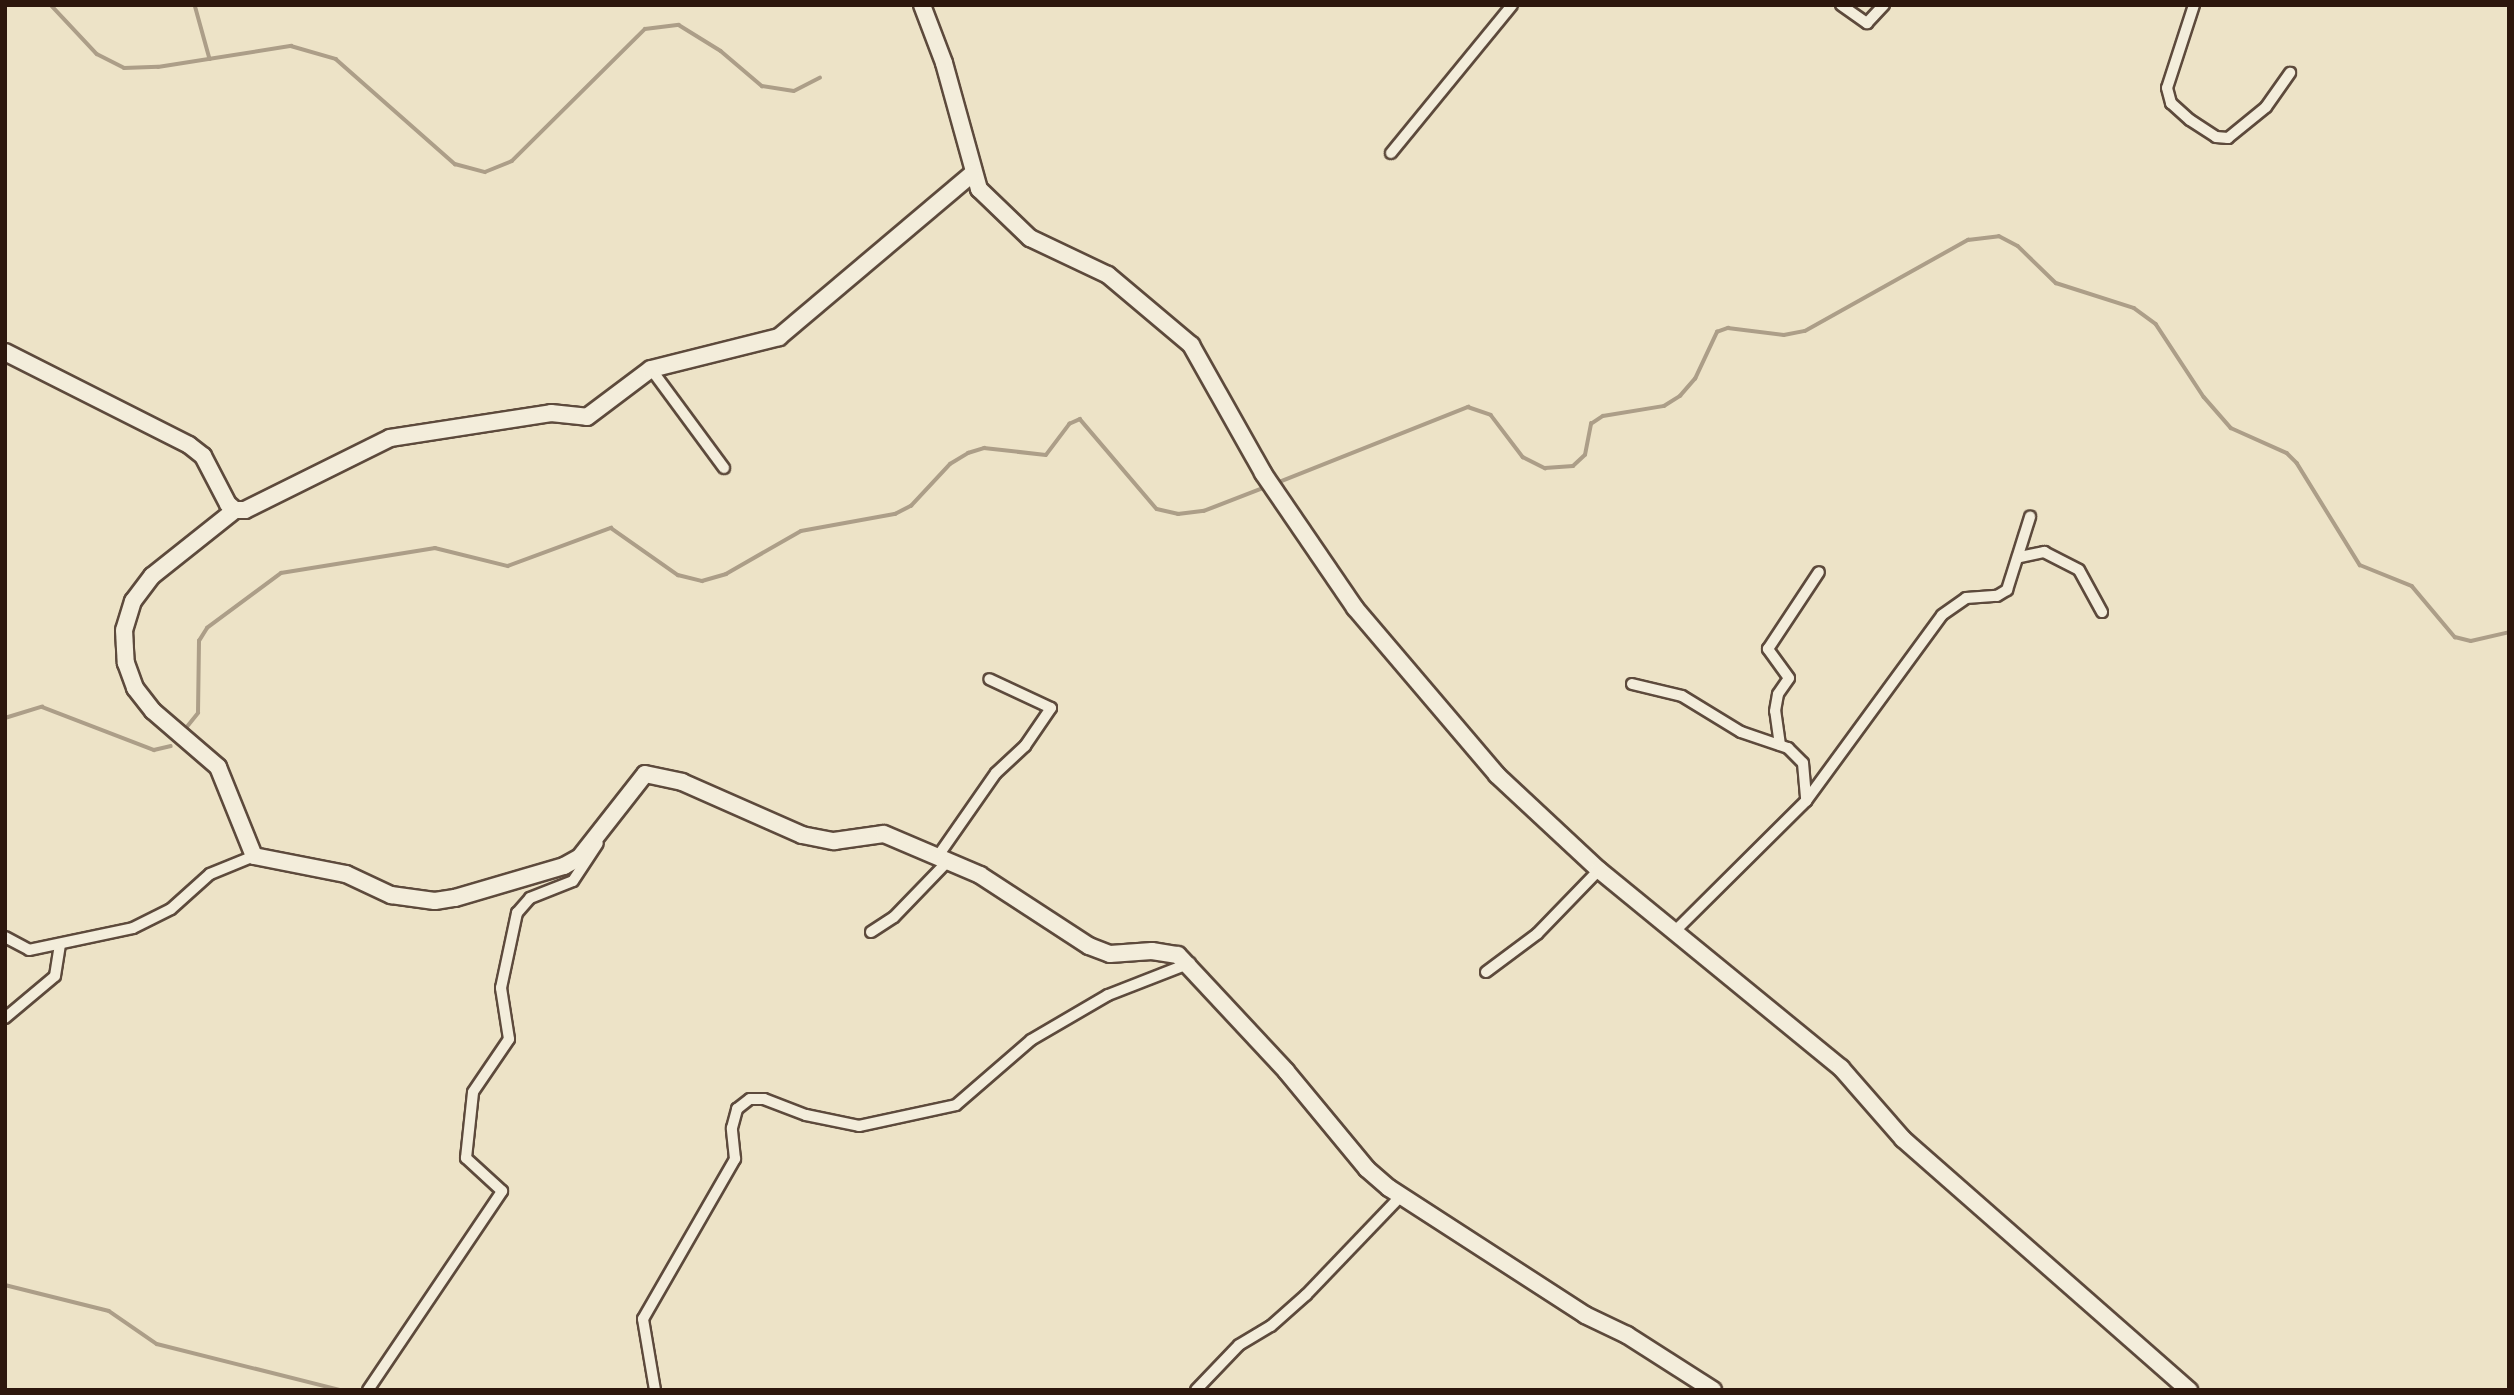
<!DOCTYPE html>
<html>
<head>
<meta charset="utf-8">
<style>
	body { margin:0 }
	#map { position:relative; width:2514px; height:1395px; overflow:hidden; background:#ede3c7; font-family:"IM FELL Double Pica",serif }
	div>[style] { position:absolute }
	.stream>* { height:3.5px; margin:-1.75px; padding:0 1.75px; transform-origin:1.75px; border-radius:1.75px; background:#ac9e88 }
	.roads { filter:drop-shadow(2px 0 #5d4a3c) drop-shadow(-2px 0 #5d4a3c) drop-shadow(0 2px #5d4a3c) drop-shadow(0 -2px #5d4a3c) }
	.street>* { height:10px; margin:-5px; padding:0 5px; transform-origin:5px; border-radius:5px; background:#f3eddb }
	.secondary>* { height:16px; margin:-8px; padding:0 8px; transform-origin:8px; border-radius:8px; background:#f3eddb }
	span { translate:-50% -50%; white-space:nowrap; text-align:center; line-height:1.15; -webkit-text-stroke:6px #f3eddb; paint-order:stroke }
	.frame { position:absolute; inset:0; border:7px solid #2d170d; pointer-events:none }
</style>
</head>
<body>
<div id="map">
	<div class="stream">
		<div style="left:51px;top:5px;width:67px;rotate:46.8deg"></div>
		<div style="left:97px;top:54px;width:30px;rotate:27deg"></div>
		<div style="left:124px;top:68px;width:34px;rotate:-2deg"></div>
		<div style="left:158px;top:67px;width:135px;rotate:-9deg"></div>
		<div style="left:291px;top:46px;width:47px;rotate:16.1deg"></div>
		<div style="left:336px;top:59px;width:159px;rotate:41.4deg"></div>
		<div style="left:455px;top:164px;width:31px;rotate:15deg"></div>
		<div style="left:485px;top:172px;width:29px;rotate:-22deg"></div>
		<div style="left:512px;top:161px;width:187px;rotate:-44.8deg"></div>
		<div style="left:645px;top:29px;width:34px;rotate:-7deg"></div>
		<div style="left:679px;top:25px;width:49px;rotate:31.8deg"></div>
		<div style="left:721px;top:51px;width:54px;rotate:40.5deg"></div>
		<div style="left:762px;top:86px;width:32px;rotate:9deg"></div>
		<div style="left:794px;top:91px;width:29px;rotate:-27deg"></div>
		<div style="left:195px;top:5px;width:56px;rotate:74.5deg"></div>
		<div style="left:1277px;top:483px;width:206px;rotate:-21.7deg"></div>
		<div style="left:1468px;top:407px;width:24px;rotate:19deg"></div>
		<div style="left:1491px;top:415px;width:53px;rotate:52.7deg"></div>
		<div style="left:1523px;top:457px;width:25px;rotate:27deg"></div>
		<div style="left:1545px;top:468px;width:28px;rotate:-4deg"></div>
		<div style="left:1573px;top:466px;width:16px;rotate:-43deg"></div>
		<div style="left:1585px;top:455px;width:32px;rotate:-79deg"></div>
		<div style="left:1591px;top:424px;width:14px;rotate:-34deg"></div>
		<div style="left:1603px;top:416px;width:62px;rotate:-9.3deg"></div>
		<div style="left:1664px;top:406px;width:19px;rotate:-32deg"></div>
		<div style="left:1680px;top:396px;width:23px;rotate:-49deg"></div>
		<div style="left:1695px;top:379px;width:52px;rotate:-64.9deg"></div>
		<div style="left:1717px;top:332px;width:12px;rotate:-20deg"></div>
		<div style="left:1728px;top:328px;width:56px;rotate:7.1deg"></div>
		<div style="left:1784px;top:335px;width:21px;rotate:-11deg"></div>
		<div style="left:1805px;top:331px;width:187px;rotate:-29.2deg"></div>
		<div style="left:1968px;top:240px;width:31px;rotate:-7deg"></div>
		<div style="left:1999px;top:236px;width:21px;rotate:28deg"></div>
		<div style="left:2018px;top:246px;width:53px;rotate:44.2deg"></div>
		<div style="left:2056px;top:283px;width:82px;rotate:17.8deg"></div>
		<div style="left:2134px;top:308px;width:27px;rotate:36deg"></div>
		<div style="left:2156px;top:324px;width:87px;rotate:56.7deg"></div>
		<div style="left:2204px;top:397px;width:41px;rotate:48.9deg"></div>
		<div style="left:2231px;top:428px;width:61px;rotate:24.1deg"></div>
		<div style="left:2287px;top:453px;width:14px;rotate:45deg"></div>
		<div style="left:2297px;top:463px;width:120px;rotate:58.3deg"></div>
		<div style="left:2360px;top:565px;width:56px;rotate:22deg"></div>
		<div style="left:2412px;top:586px;width:67px;rotate:49.9deg"></div>
		<div style="left:2455px;top:637px;width:16px;rotate:14deg"></div>
		<div style="left:2471px;top:641px;width:39px;rotate:-13deg"></div>
		<div style="left:5px;top:718px;width:39px;rotate:-17deg"></div>
		<div style="left:42px;top:707px;width:120px;rotate:21deg"></div>
		<div style="left:154px;top:750px;width:17px;rotate:-13deg"></div>
		<div style="left:186px;top:728px;width:19px;rotate:-51deg"></div>
		<div style="left:198px;top:713px;width:72px;rotate:-89.2deg"></div>
		<div style="left:199px;top:641px;width:15px;rotate:-58deg"></div>
		<div style="left:207px;top:628px;width:92px;rotate:-36.6deg"></div>
		<div style="left:281px;top:573px;width:156px;rotate:-9.2deg"></div>
		<div style="left:435px;top:548px;width:75px;rotate:13.9deg"></div>
		<div style="left:508px;top:566px;width:110px;rotate:-20.3deg"></div>
		<div style="left:611px;top:528px;width:82px;rotate:35deg"></div>
		<div style="left:678px;top:575px;width:25px;rotate:14deg"></div>
		<div style="left:702px;top:581px;width:25px;rotate:-16deg"></div>
		<div style="left:726px;top:574px;width:86px;rotate:-29.8deg"></div>
		<div style="left:801px;top:531px;width:96px;rotate:-10.3deg"></div>
		<div style="left:895px;top:514px;width:18px;rotate:-27deg"></div>
		<div style="left:911px;top:506px;width:57px;rotate:-47.1deg"></div>
		<div style="left:950px;top:464px;width:21px;rotate:-31deg"></div>
		<div style="left:968px;top:453px;width:17px;rotate:-17deg"></div>
		<div style="left:984px;top:448px;width:62px;rotate:6.4deg"></div>
		<div style="left:1046px;top:455px;width:39px;rotate:-53deg"></div>
		<div style="left:1069px;top:424px;width:12px;rotate:-24deg"></div>
		<div style="left:1080px;top:419px;width:118px;rotate:49.5deg"></div>
		<div style="left:1157px;top:509px;width:22px;rotate:13deg"></div>
		<div style="left:1178px;top:514px;width:26px;rotate:-7deg"></div>
		<div style="left:1204px;top:511px;width:66px;rotate:-21.2deg"></div>
		<div style="left:5px;top:1285px;width:107px;rotate:14deg"></div>
		<div style="left:109px;top:1311px;width:58px;rotate:34.5deg"></div>
		<div style="left:157px;top:1344px;width:189px;rotate:14.1deg"></div>
	</div>
	<div class="roads">
		<div class="street">
			<div style="left:1841px;top:5px;width:32px;rotate:35deg"></div>
			<div style="left:1867px;top:23px;width:25px;rotate:-47deg"></div>
			<div style="left:2194px;top:5px;width:87px;rotate:108deg"></div>
			<div style="left:2167px;top:88px;width:16px;rotate:75deg"></div>
			<div style="left:2171px;top:103px;width:25px;rotate:42deg"></div>
			<div style="left:2190px;top:120px;width:31px;rotate:33deg"></div>
			<div style="left:2216px;top:137px;width:12px;rotate:5deg"></div>
			<div style="left:2228px;top:138px;width:49px;rotate:-39.2deg"></div>
			<div style="left:2266px;top:107px;width:42px;rotate:-54.8deg"></div>
			<div style="left:1391px;top:153px;width:191px;rotate:-50.7deg"></div>
			<div style="left:651px;top:369px;width:123px;rotate:53.6deg"></div>
			<div style="left:2020px;top:557px;width:25px;rotate:-12deg"></div>
			<div style="left:2044px;top:552px;width:39px;rotate:27deg"></div>
			<div style="left:2079px;top:570px;width:48px;rotate:61.3deg"></div>
			<div style="left:1632px;top:684px;width:51px;rotate:13.5deg"></div>
			<div style="left:1682px;top:696px;width:69px;rotate:31.4deg"></div>
			<div style="left:1741px;top:732px;width:50px;rotate:18.8deg"></div>
			<div style="left:1788px;top:748px;width:21px;rotate:45deg"></div>
			<div style="left:1803px;top:763px;width:38px;rotate:85deg"></div>
			<div style="left:1780px;top:745px;width:34px;rotate:-98deg"></div>
			<div style="left:1775px;top:711px;width:17px;rotate:-80deg"></div>
			<div style="left:1778px;top:694px;width:19px;rotate:-55deg"></div>
			<div style="left:1789px;top:678px;width:36px;rotate:-126deg"></div>
			<div style="left:1768px;top:649px;width:92px;rotate:-56.5deg"></div>
			<div style="left:938px;top:856px;width:101px;rotate:-55.1deg"></div>
			<div style="left:996px;top:773px;width:40px;rotate:-43deg"></div>
			<div style="left:1025px;top:746px;width:46px;rotate:-55.6deg"></div>
			<div style="left:1051px;top:708px;width:68px;rotate:-154.9deg"></div>
			<div style="left:1675px;top:931px;width:185px;rotate:-44.8deg"></div>
			<div style="left:1806px;top:801px;width:230px;rotate:-53.8deg"></div>
			<div style="left:1942px;top:615px;width:29px;rotate:-35deg"></div>
			<div style="left:1966px;top:598px;width:31px;rotate:-4deg"></div>
			<div style="left:1997px;top:596px;width:12px;rotate:-31deg"></div>
			<div style="left:2007px;top:590px;width:77px;rotate:-72.5deg"></div>
			<div style="left:871px;top:932px;width:27px;rotate:-33deg"></div>
			<div style="left:894px;top:917px;width:78px;rotate:-46deg"></div>
			<div style="left:5px;top:937px;width:27px;rotate:28deg"></div>
			<div style="left:29px;top:950px;width:106px;rotate:-11.9deg"></div>
			<div style="left:133px;top:928px;width:42px;rotate:-26.6deg"></div>
			<div style="left:171px;top:909px;width:52px;rotate:-41.9deg"></div>
			<div style="left:210px;top:874px;width:48px;rotate:-22.2deg"></div>
			<div style="left:1486px;top:972px;width:64px;rotate:-36.7deg"></div>
			<div style="left:1537px;top:934px;width:89px;rotate:-45.9deg"></div>
			<div style="left:5px;top:1018px;width:65px;rotate:-40deg"></div>
			<div style="left:55px;top:976px;width:31px;rotate:-81deg"></div>
			<div style="left:368px;top:1390px;width:240px;rotate:-56deg"></div>
			<div style="left:502px;top:1191px;width:49px;rotate:-137.5deg"></div>
			<div style="left:466px;top:1158px;width:66px;rotate:-83.9deg"></div>
			<div style="left:473px;top:1092px;width:64px;rotate:-55.8deg"></div>
			<div style="left:509px;top:1039px;width:52px;rotate:-98.9deg"></div>
			<div style="left:501px;top:988px;width:77px;rotate:-78deg"></div>
			<div style="left:517px;top:913px;width:20px;rotate:-49deg"></div>
			<div style="left:530px;top:898px;width:46px;rotate:-21.6deg"></div>
			<div style="left:573px;top:881px;width:45px;rotate:-56.7deg"></div>
			<div style="left:655px;top:1390px;width:72px;rotate:-99.6deg"></div>
			<div style="left:643px;top:1319px;width:185px;rotate:-60.1deg"></div>
			<div style="left:735px;top:1159px;width:31px;rotate:-96deg"></div>
			<div style="left:732px;top:1128px;width:20px;rotate:-75deg"></div>
			<div style="left:737px;top:1109px;width:16px;rotate:-38deg"></div>
			<div style="left:750px;top:1099px;width:14px"></div>
			<div style="left:764px;top:1099px;width:45px;rotate:20.9deg"></div>
			<div style="left:806px;top:1115px;width:54px;rotate:11.7deg"></div>
			<div style="left:859px;top:1126px;width:99px;rotate:-12.2deg"></div>
			<div style="left:956px;top:1105px;width:99px;rotate:-40.9deg"></div>
			<div style="left:1031px;top:1040px;width:89px;rotate:-30.3deg"></div>
			<div style="left:1108px;top:995px;width:88px;rotate:-21.3deg"></div>
			<div style="left:1196px;top:1390px;width:62px;rotate:-46.3deg"></div>
			<div style="left:1239px;top:1345px;width:37px;rotate:-31deg"></div>
			<div style="left:1271px;top:1326px;width:47px;rotate:-41.5deg"></div>
			<div style="left:1306px;top:1295px;width:139px;rotate:-46.2deg"></div>
		</div>
		<div class="secondary">
			<div style="left:922px;top:5px;width:62px;rotate:69.2deg"></div>
			<div style="left:944px;top:63px;width:131px;rotate:74.5deg"></div>
			<div style="left:979px;top:189px;width:71px;rotate:43.9deg"></div>
			<div style="left:1030px;top:238px;width:86px;rotate:25.4deg"></div>
			<div style="left:1108px;top:275px;width:109px;rotate:40.1deg"></div>
			<div style="left:1191px;top:345px;width:147px;rotate:60.6deg"></div>
			<div style="left:1263px;top:473px;width:163px;rotate:55.7deg"></div>
			<div style="left:1355px;top:608px;width:219px;rotate:49.6deg"></div>
			<div style="left:1497px;top:775px;width:139px;rotate:43deg"></div>
			<div style="left:1599px;top:870px;width:313px;rotate:39.3deg"></div>
			<div style="left:1841px;top:1068px;width:94px;rotate:48.9deg"></div>
			<div style="left:1903px;top:1139px;width:381px;rotate:41.3deg"></div>
			<div style="left:5px;top:352px;width:206px;rotate:26.8deg"></div>
			<div style="left:189px;top:445px;width:18px;rotate:38deg"></div>
			<div style="left:203px;top:456px;width:54px;rotate:62.5deg"></div>
			<div style="left:228px;top:504px;width:9px;rotate:41deg"></div>
			<div style="left:235px;top:510px;width:10px"></div>
			<div style="left:245px;top:510px;width:162px;rotate:-26.4deg"></div>
			<div style="left:390px;top:438px;width:163px;rotate:-8.8deg"></div>
			<div style="left:551px;top:413px;width:36px;rotate:6deg"></div>
			<div style="left:587px;top:417px;width:80px;rotate:-36.9deg"></div>
			<div style="left:651px;top:369px;width:132px;rotate:-14deg"></div>
			<div style="left:779px;top:337px;width:253px;rotate:-40.2deg"></div>
			<div style="left:235px;top:510px;width:106px;rotate:141.5deg"></div>
			<div style="left:152px;top:576px;width:31px;rotate:127deg"></div>
			<div style="left:133px;top:601px;width:30px;rotate:107deg"></div>
			<div style="left:124px;top:630px;width:33px;rotate:87deg"></div>
			<div style="left:126px;top:663px;width:27px;rotate:70deg"></div>
			<div style="left:135px;top:688px;width:29px;rotate:52deg"></div>
			<div style="left:153px;top:711px;width:86px;rotate:40.7deg"></div>
			<div style="left:218px;top:767px;width:96px;rotate:68deg"></div>
			<div style="left:254px;top:856px;width:94px;rotate:11.1deg"></div>
			<div style="left:346px;top:874px;width:50px;rotate:25deg"></div>
			<div style="left:391px;top:895px;width:44px;rotate:7.8deg"></div>
			<div style="left:435px;top:901px;width:20px;rotate:-9deg"></div>
			<div style="left:455px;top:898px;width:114px;rotate:-16.4deg"></div>
			<div style="left:564px;top:866px;width:18px;rotate:-29deg"></div>
			<div style="left:580px;top:857px;width:105px;rotate:-51.9deg"></div>
			<div style="left:645px;top:774px;width:38px;rotate:12deg"></div>
			<div style="left:682px;top:782px;width:131px;rotate:23.8deg"></div>
			<div style="left:802px;top:835px;width:33px;rotate:11deg"></div>
			<div style="left:834px;top:841px;width:50px;rotate:-8deg"></div>
			<div style="left:884px;top:834px;width:104px;rotate:23.1deg"></div>
			<div style="left:980px;top:875px;width:130px;rotate:33.1deg"></div>
			<div style="left:1089px;top:946px;width:22px;rotate:21deg"></div>
			<div style="left:1110px;top:954px;width:42px;rotate:-4.1deg"></div>
			<div style="left:1152px;top:951px;width:26px;rotate:9deg"></div>
			<div style="left:1178px;top:955px;width:158px;rotate:47deg"></div>
			<div style="left:1286px;top:1071px;width:127px;rotate:50.4deg"></div>
			<div style="left:1367px;top:1169px;width:29px;rotate:41deg"></div>
			<div style="left:1389px;top:1188px;width:234px;rotate:32.9deg"></div>
			<div style="left:1585px;top:1315px;width:47px;rotate:25.5deg"></div>
			<div style="left:1627px;top:1335px;width:102px;rotate:32.6deg"></div>
		</div>
	</div>
	<div class="frame"></div>
</div>
</body>
</html>
